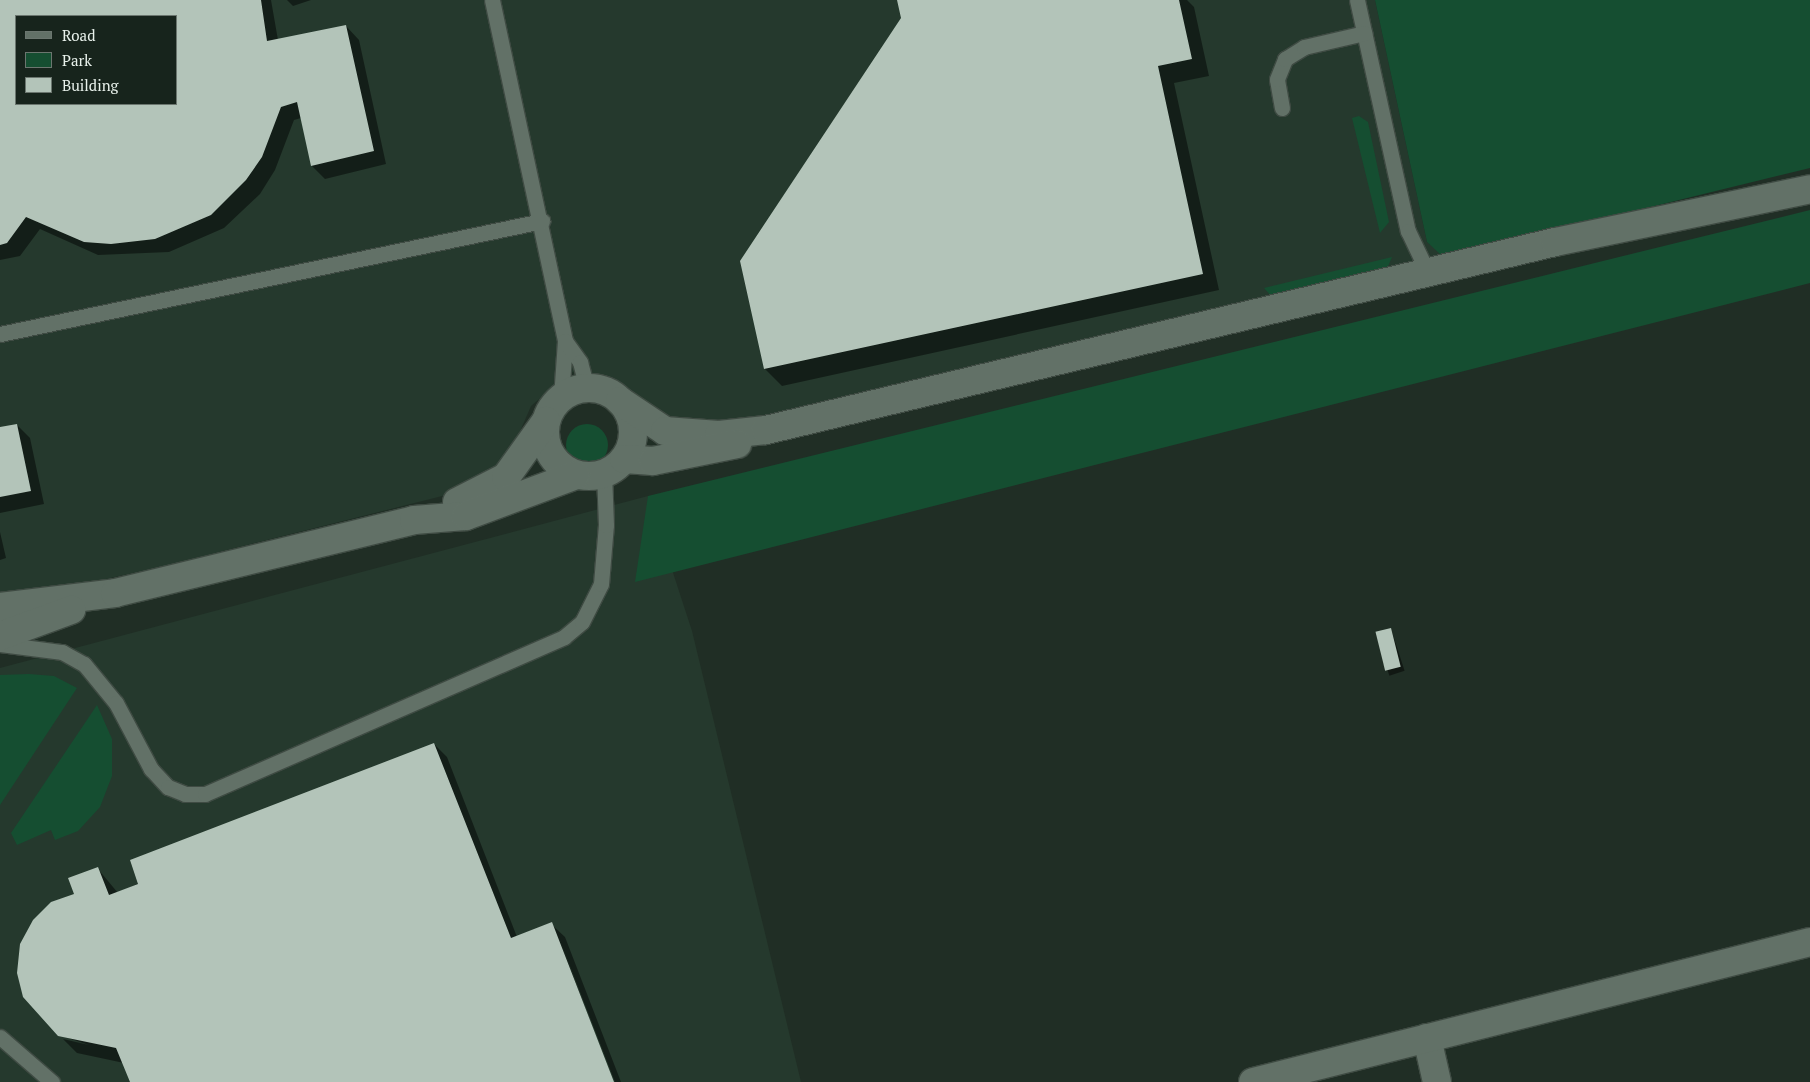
<!DOCTYPE html>
<html>
<head>
<meta charset="utf-8">
<style>
	body { margin:0 }
	#map { position:relative; width:1810px; height:1082px; overflow:hidden; background:#202e25; font-family:"PT Serif",serif }
	div>[style] { position:absolute }
	.built>* { inset:0; background:#25392d }
	.green>* { inset:0; background:#154e31 }
	.round { border-radius:50% }
	.shadow>* { inset:0; background:#0007; transform-origin:0 0 }
	.building>* { inset:0; background:#b3c4b9; transform-origin:0 0 }
	.roads { filter:drop-shadow(1px 0 #3f4b43) drop-shadow(-1px 0 #3f4b43) drop-shadow(0 1px #3f4b43) drop-shadow(0 -1px #3f4b43) }
	.lane>* { height:15px; margin:-7.5px; padding:0 7.5px; transform-origin:7.5px; border-radius:7.5px; background:#627167 }
	.street>* { height:28px; margin:-14px; padding:0 14px; transform-origin:14px; border-radius:14px; background:#627167 }
	.secondary>* { height:28px; margin:-14px; padding:0 14px; transform-origin:14px; border-radius:14px; background:#627167 }
	.secondary>.ring { margin:-14px; padding:0; box-sizing:content-box; background:none; border:28px solid #627167; border-radius:50% }
	span { translate:-50% -50%; white-space:nowrap; text-align:center; line-height:1.15; -webkit-text-stroke:5px #17241c; paint-order:stroke }
	.legend { position:absolute; left:15px; top:15px; width:162px; height:90px; box-sizing:border-box; background:#17241c; border:1px solid #6b766f; margin:0; padding:6px 9px; list-style:none; font-size:15px; color:#e8f1eb }
	.legend li { display:flex; align-items:center; gap:10px; height:25px }
	.legend b { width:25px; border:1px solid #6b766f }
</style>
</head>
<body>
<div id="map">
	<div class="built">
		<div style="clip-path:polygon(evenodd,0 0,1375px 0,1427px 242px,1447px 257px,733px 425px,674px 429px,597px 376px,571px 372px,531px 406px,512px 450px,478px 487px,164px 566px,62px 589px,0 594px,0 0,16px 16px,176px 16px,176px 104px,16px 104px,16px 16px)"></div>
		<div style="clip-path:polygon(648px 496px,692px 631px,801px 1082px,0 1082px,0 668px)"></div>
	</div>
	<div class="green">
		<div style="clip-path:polygon(1375px 0,1810px 0,1810px 168px,1447px 257px,1440px 254px,1427px 242px)"></div>
		<div style="clip-path:polygon(1359px 116px,1368px 122px,1389px 222px,1380px 233px,1352px 118px)"></div>
		<div style="clip-path:polygon(1810px 210px,1810px 283px,635px 582px,648px 496px)"></div>
		<div style="clip-path:polygon(1392px 257px,1386px 271px,1273px 298px,1264px 288px)"></div>
		<div class="round" style="left:566px;top:424px;width:42px;height:42px"></div>
		<div style="clip-path:polygon(29px 674px,54px 676px,77px 688px,0 805px,0 675px)"></div>
		<div style="clip-path:polygon(97px 705px,112px 739px,112px 776px,100px 807px,78px 831px,55px 840px,51px 830px,17px 845px,11px 833px)"></div>
	</div>
	<div class="shadow">
		<div style="clip-path:polygon(evenodd,0 0,271px 0,278px 40px,346px 26px,359px 40px,386px 164px,325px 179px,312px 166px,301px 118px,294px 120px,275px 170px,260px 194px,224px 228px,169px 252px,98px 255px,40px 229px,20px 256px,0 260px,0 0,16px 16px,176px 16px,176px 104px,16px 104px,16px 16px)"></div>
		<div style="clip-path:polygon(287px 0,311px 0,293px 6px)"></div>
		<div style="clip-path:polygon(899px 0,1187px 0,1194px 7px,1209px 76px,1174px 83px,1219px 290px,782px 386px,765px 369px,741px 261px,903px 18px)"></div>
		<div style="clip-path:polygon(17px 425px,30px 438px,44px 504px,0 513px,0 429px)"></div>
		<div style="clip-path:polygon(0 532px,6px 558px,0 560px)"></div>
		<div style="left:1391px;top:629px;width:44px;height:16px;rotate:72deg"></div>
		<div style="clip-path:polygon(434px 744px,447px 757px,517px 937px,551px 924px,565px 937px,621px 1082px,615px 1082px,559px 938px,613px 1082px,131px 1082px,124px 1063px,77px 1053px,63px 1039px,89px 1045px,59px 1035px,75px 895px,98px 869px,118px 893px)"></div>
	</div>
	<div class="building">
		<div style="clip-path:polygon(evenodd,0 0,261px 0,267px 41px,346px 25px,374px 151px,311px 166px,297px 102px,281px 107px,262px 157px,246px 180px,211px 215px,155px 239px,111px 244px,84px 242px,26px 217px,7px 243px,0 245px,0 0,16px 16px,176px 16px,176px 104px,16px 104px,16px 16px)"></div>
		<div style="clip-path:polygon(897px 0,1179px 0,1192px 59px,1158px 66px,1203px 274px,764px 369px,740px 261px,901px 18px)"></div>
		<div style="clip-path:polygon(17px 424px,31px 491px,0 497px,0 427px)"></div>
		<div style="left:1391px;top:628px;width:40px;height:16px;rotate:76deg"></div>
		<div style="clip-path:polygon(434px 743px,511px 938px,552px 922px,614px 1082px,130px 1082px,116px 1048px,58px 1036px,23px 997px,17px 973px,20px 944px,33px 920px,51px 902px,74px 894px,68px 878px,98px 867px,109px 895px,138px 884px,130px 860px)"></div>
	</div>
	<div class="roads">
		<div class="lane">
			<div style="left:492px;top:0;width:349px;rotate:77.9deg"></div>
			<div style="left:1357px;top:0;width:237px;rotate:77.6deg"></div>
			<div style="left:1408px;top:231px;width:47px;rotate:64.5deg"></div>
			<div style="left:1282px;top:108px;width:29px;rotate:-100deg"></div>
			<div style="left:1277px;top:79px;width:22px;rotate:-68deg"></div>
			<div style="left:1285px;top:59px;width:22px;rotate:-32deg"></div>
			<div style="left:1304px;top:47px;width:62px;rotate:-13.1deg"></div>
			<div style="left:0;top:334px;width:554px;rotate:-11.78deg"></div>
			<div style="left:561px;top:398px;width:57px;rotate:-86deg"></div>
			<div style="left:565px;top:341px;width:26px;rotate:54deg"></div>
			<div style="left:580px;top:362px;width:28px;rotate:75deg"></div>
			<div style="left:0;top:644px;width:63px;rotate:7.4deg"></div>
			<div style="left:62px;top:652px;width:25px;rotate:29deg"></div>
			<div style="left:84px;top:664px;width:50px;rotate:50.6deg"></div>
			<div style="left:116px;top:703px;width:75px;rotate:62.1deg"></div>
			<div style="left:151px;top:769px;width:25px;rotate:47deg"></div>
			<div style="left:168px;top:787px;width:18px;rotate:22deg"></div>
			<div style="left:185px;top:794px;width:20px"></div>
			<div style="left:205px;top:794px;width:392px;rotate:-23.6deg"></div>
			<div style="left:564px;top:637px;width:23px;rotate:-40deg"></div>
			<div style="left:582px;top:622px;width:42px;rotate:-63.4deg"></div>
			<div style="left:601px;top:584px;width:59px;rotate:-85.2deg"></div>
			<div style="left:606px;top:525px;width:51px;rotate:-92.2deg"></div>
			<div style="left:0;top:1037px;width:69px;rotate:40.9deg"></div>
		</div>
		<div class="street">
			<div style="left:1427px;top:1038px;width:45px;rotate:77.2deg"></div>
			<div style="left:1253px;top:1082px;width:574px;rotate:-14.11deg"></div>
		</div>
		<div class="secondary">
			<div class="ring" style="left:545px;top:388px;width:60px;height:60px"></div>
			<div style="left:620px;top:401px;width:54px;rotate:33.7deg"></div>
			<div style="left:665px;top:431px;width:54px;rotate:4.2deg"></div>
			<div style="left:719px;top:435px;width:47px;rotate:-6.1deg"></div>
			<div style="left:766px;top:430px;width:811px;rotate:-13.4deg"></div>
			<div style="left:1555px;top:242px;width:260px;rotate:-11.7deg"></div>
			<div style="left:624px;top:459px;width:29px;rotate:4deg"></div>
			<div style="left:653px;top:461px;width:86px;rotate:-11.4deg"></div>
			<div style="left:457px;top:502px;width:55px;rotate:-27deg"></div>
			<div style="left:506px;top:477px;width:69px;rotate:-54.5deg"></div>
			<div style="left:0;top:607px;width:116px;rotate:-6.9deg"></div>
			<div style="left:115px;top:593px;width:308px;rotate:-13.7deg"></div>
			<div style="left:414px;top:520px;width:52px;rotate:-4.4deg"></div>
			<div style="left:466px;top:516px;width:117px;rotate:-20.4deg"></div>
			<div style="left:0;top:636px;width:76px;rotate:-20.1deg"></div>
		</div>
	</div>
	<ul class="legend">
	<li><b style="height:6px;background:#627167"></b>Road</li>
	<li><b style="height:14px;background:#154e31"></b>Park</li>
	<li><b style="height:14px;background:#b3c4b9"></b>Building</li>
	</ul>
</div>
</body>
</html>
